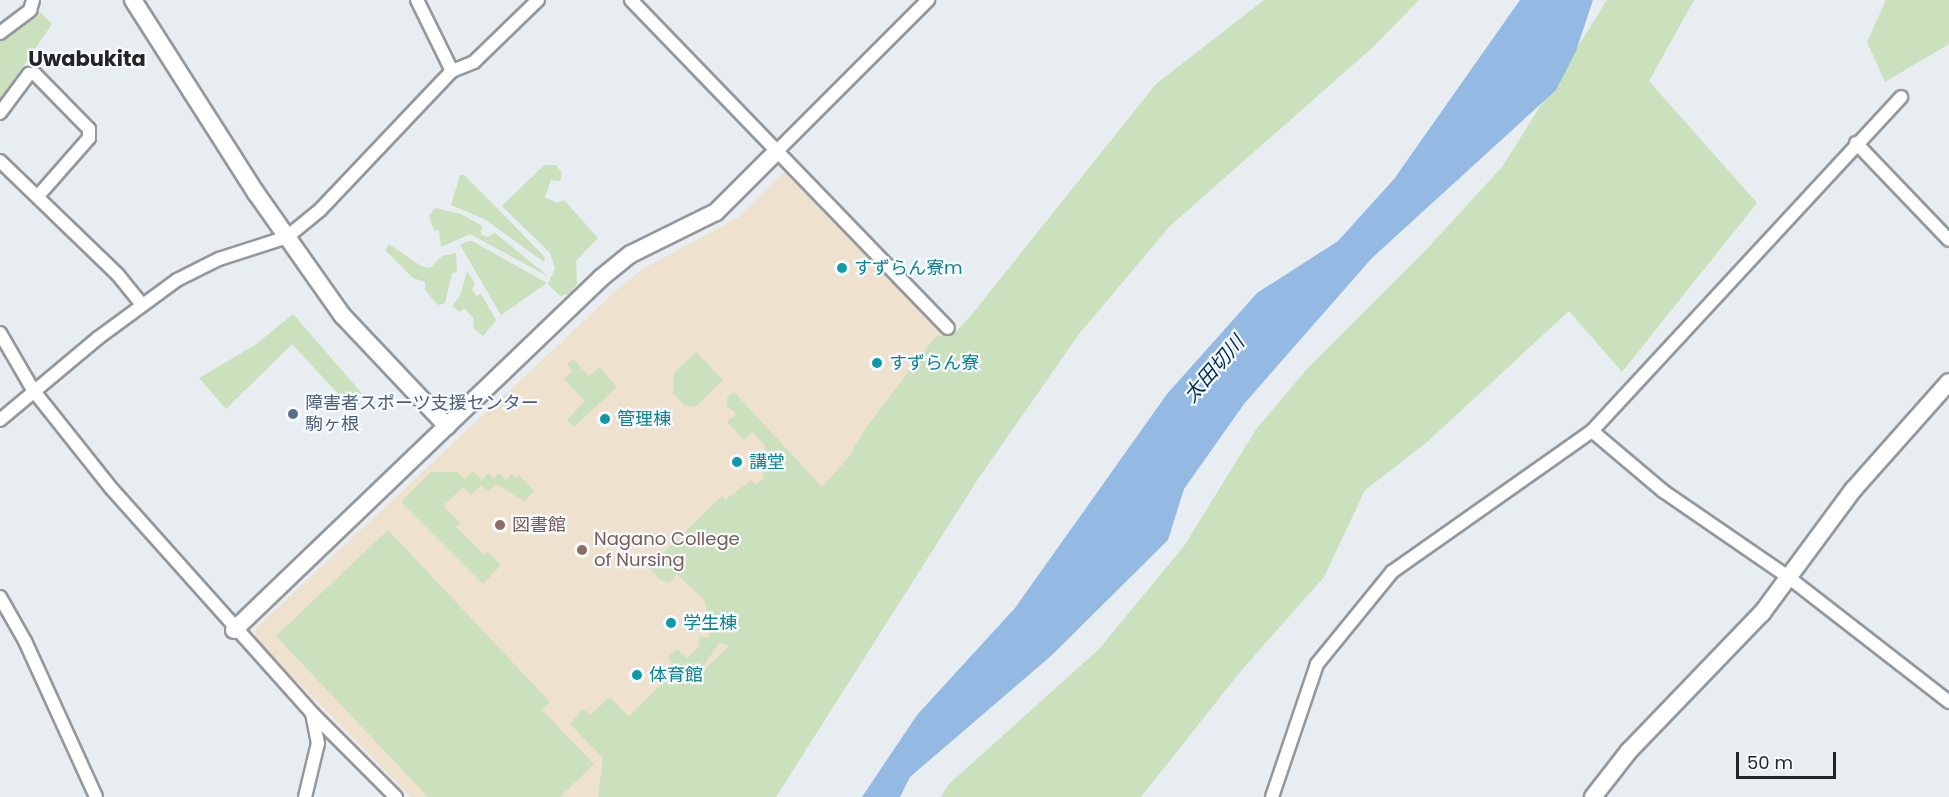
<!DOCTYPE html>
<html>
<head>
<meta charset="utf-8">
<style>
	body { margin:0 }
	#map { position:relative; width:1949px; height:797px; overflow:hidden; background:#e8edf2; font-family:Poppins,"Noto Sans JP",sans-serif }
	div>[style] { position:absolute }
	.education>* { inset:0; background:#eee1cd }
	.green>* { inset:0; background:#cbe0bd }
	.water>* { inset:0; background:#94bae4 }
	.roads { filter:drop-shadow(2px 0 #94989d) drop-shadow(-2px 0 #94989d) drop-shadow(0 2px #94989d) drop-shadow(0 -2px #94989d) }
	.street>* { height:12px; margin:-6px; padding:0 6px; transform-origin:6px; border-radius:6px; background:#fff }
	.secondary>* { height:16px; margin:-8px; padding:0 8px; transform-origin:8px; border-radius:8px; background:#fff }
	.dots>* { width:16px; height:16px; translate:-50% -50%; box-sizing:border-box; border:3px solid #f7fafe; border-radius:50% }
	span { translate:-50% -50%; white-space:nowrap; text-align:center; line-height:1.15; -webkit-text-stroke:4.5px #f7fafe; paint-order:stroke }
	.culture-label { font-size:18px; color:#0d838f }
	.left { translate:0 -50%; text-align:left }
	.service-label { font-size:18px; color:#4e5e75 }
	.education-label { font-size:18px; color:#785e54 }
	.water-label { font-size:20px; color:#032d53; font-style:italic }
	.quarter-label { font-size:21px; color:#232426; font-weight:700 }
	.scale { position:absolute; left:1736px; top:752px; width:100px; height:27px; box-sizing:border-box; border:3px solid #232426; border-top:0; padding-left:8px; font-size:18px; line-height:21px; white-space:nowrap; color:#232426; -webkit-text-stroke:4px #f7fafe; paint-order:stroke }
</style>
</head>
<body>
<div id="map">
	<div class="education">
		<div style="clip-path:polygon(788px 169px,962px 348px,644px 797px,411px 797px,256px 640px,255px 629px,621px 286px,646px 267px,741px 216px)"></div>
	</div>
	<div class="green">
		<div style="clip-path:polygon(evenodd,1264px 0,1419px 0,1372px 48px,1170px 226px,1079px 334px,978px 479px,776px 797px,598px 797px,603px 758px,570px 724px,583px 709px,590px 715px,610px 697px,629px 717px,677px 668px,668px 658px,672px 653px,677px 649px,687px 658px,698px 648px,700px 636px,709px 638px,711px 622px,704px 600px,677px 574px,670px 583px,659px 579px,649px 567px,722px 496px,725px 500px,752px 480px,755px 485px,763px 479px,765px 446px,753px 432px,744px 440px,727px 422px,736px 414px,727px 406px,727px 398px,734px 392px,822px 487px,848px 458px,865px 429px,936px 336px,954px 334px,973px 313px,1156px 84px,1264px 0,719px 643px,729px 646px,696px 678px,696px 677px,719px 643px)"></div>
		<div style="clip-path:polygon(1607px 0,1694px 0,1649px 81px,1757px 203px,1622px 372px,1569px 311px,1426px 443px,1365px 490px,1324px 577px,1240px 672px,1141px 797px,941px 797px,948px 785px,1099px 649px,1184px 546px,1257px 428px,1307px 369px,1423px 253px,1502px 167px)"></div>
		<div style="clip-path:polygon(1886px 0,1949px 0,1949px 44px,1885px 82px,1867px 42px)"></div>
		<div style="clip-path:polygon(39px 11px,52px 24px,0 100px,0 41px)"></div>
		<div style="clip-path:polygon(544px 165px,556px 165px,562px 173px,560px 181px,551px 180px,545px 197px,557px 203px,564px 200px,598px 238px,576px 261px,577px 284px,569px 294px,560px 296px,548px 284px,555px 268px,550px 253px,502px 206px)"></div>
		<div style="clip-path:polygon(460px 175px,464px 175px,545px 257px,544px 262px,486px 220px,451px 205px)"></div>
		<div style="clip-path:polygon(435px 208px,461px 214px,482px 226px,481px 234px,487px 237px,495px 233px,549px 277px,470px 234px,441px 247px,439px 230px,434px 231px,429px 216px)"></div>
		<div style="clip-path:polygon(468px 241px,472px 241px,547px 283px,501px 315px,460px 245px)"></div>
		<div style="clip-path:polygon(389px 244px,421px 266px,430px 268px,442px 256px,456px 253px,457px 272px,452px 273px,445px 303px,438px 305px,425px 290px,425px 282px,413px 278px,385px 250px)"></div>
		<div style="clip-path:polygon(467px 271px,475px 284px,472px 289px,476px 296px,481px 294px,496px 320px,483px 336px,474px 329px,473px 318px,464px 308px,460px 312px,452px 306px,460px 296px)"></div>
		<div style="clip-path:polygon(293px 314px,365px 397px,354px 411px,292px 344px,226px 409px,199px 378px,255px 345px)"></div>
		<div style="clip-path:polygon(696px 352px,723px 380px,695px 407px,685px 406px,673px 394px,674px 373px)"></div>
		<div style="clip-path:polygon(573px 359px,589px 376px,599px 367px,617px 387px,574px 427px,567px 420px,585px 401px,564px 379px,572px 371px,567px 364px)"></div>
		<div style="clip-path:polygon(473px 471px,482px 480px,489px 473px,494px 479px,499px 473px,506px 480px,512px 474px,516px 478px,519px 475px,534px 491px,524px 501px,496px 484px,488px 492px,481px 485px,471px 495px,463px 487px,443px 506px,460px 523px,456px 527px,483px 554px,487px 551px,501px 565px,483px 584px,401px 502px,431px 472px,457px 472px,465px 479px)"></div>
		<div style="clip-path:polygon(388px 530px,550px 702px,542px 710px,594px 764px,560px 797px,428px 797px,276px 636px)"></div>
	</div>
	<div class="water">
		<div style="clip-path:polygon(1520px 0,1593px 0,1576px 51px,1556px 90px,1372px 258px,1244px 404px,1184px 489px,1168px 540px,1052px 655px,910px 777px,900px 797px,862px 797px,917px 715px,1015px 608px,1167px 394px,1257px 293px,1338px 241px,1394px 179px)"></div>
	</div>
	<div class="roads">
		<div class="street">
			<div style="left:631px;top:0;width:456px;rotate:46deg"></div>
			<div style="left:0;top:33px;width:38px;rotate:-37deg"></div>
			<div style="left:30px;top:10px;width:10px;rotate:-73deg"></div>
			<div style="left:452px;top:71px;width:24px;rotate:-22deg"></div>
			<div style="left:474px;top:62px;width:89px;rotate:-44.1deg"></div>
			<div style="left:0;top:113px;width:49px;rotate:-53.4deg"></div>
			<div style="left:29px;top:74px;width:6px"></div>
			<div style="left:35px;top:74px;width:77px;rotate:45.5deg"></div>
			<div style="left:89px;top:129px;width:9px;rotate:90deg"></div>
			<div style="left:89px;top:138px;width:77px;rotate:131.3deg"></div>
			<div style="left:1856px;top:143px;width:134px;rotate:46.2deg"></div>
			<div style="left:777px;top:151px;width:214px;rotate:-45deg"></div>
			<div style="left:0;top:161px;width:164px;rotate:44deg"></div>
			<div style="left:118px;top:275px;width:38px;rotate:51deg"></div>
			<div style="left:0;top:333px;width:66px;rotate:59.9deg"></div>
			<div style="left:33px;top:390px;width:125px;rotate:51.5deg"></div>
			<div style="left:111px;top:488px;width:302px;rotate:48.2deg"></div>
			<div style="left:312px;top:713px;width:31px;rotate:79deg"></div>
			<div style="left:318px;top:743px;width:56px;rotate:103.5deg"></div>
			<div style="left:0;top:420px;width:128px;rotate:-39.9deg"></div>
			<div style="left:98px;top:338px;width:98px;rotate:-36.3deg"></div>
			<div style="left:177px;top:280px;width:47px;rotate:-26.6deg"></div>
			<div style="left:219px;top:259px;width:71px;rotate:-17.9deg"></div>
			<div style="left:287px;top:237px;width:43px;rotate:-39.3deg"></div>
			<div style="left:320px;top:210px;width:192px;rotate:-46.5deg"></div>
			<div style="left:452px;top:71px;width:79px;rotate:-116.2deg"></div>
			<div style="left:1592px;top:431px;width:93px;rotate:40.2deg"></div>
			<div style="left:1663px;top:491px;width:152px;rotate:34.5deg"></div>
			<div style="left:1788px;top:577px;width:204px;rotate:37.8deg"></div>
			<div style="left:0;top:597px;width:51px;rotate:60.4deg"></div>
			<div style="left:25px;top:641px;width:171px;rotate:65.5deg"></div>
			<div style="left:312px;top:713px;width:119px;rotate:45deg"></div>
			<div style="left:1272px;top:797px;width:140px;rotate:-71.3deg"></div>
			<div style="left:1317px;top:664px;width:119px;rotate:-50.8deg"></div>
			<div style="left:1392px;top:572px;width:245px;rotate:-35.2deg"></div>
			<div style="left:1592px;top:431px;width:455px;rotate:-47.2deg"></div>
		</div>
		<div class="secondary">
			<div style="left:133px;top:0;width:229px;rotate:57.5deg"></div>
			<div style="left:256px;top:193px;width:149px;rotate:54.8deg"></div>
			<div style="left:342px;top:315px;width:153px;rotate:46.6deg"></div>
			<div style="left:234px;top:630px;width:509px;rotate:-43.8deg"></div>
			<div style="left:601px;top:278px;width:38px;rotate:-39deg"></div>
			<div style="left:631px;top:254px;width:95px;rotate:-26.3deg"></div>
			<div style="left:716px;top:212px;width:86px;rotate:-45deg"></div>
			<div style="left:1593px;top:797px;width:58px;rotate:-52deg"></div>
			<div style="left:1629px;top:751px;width:192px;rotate:-46.1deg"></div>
			<div style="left:1762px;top:613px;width:153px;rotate:-53.5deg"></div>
			<div style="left:1853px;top:490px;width:144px;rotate:-48.4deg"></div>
		</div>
	</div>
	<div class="dots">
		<div style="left:842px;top:268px;background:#0f9aa8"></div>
		<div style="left:877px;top:363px;background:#0f9aa8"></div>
		<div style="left:293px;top:414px;background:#5c6f8a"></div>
		<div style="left:605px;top:419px;background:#0f9aa8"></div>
		<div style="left:737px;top:462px;background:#0f9aa8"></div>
		<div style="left:500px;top:525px;background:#8d6e63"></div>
		<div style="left:582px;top:550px;background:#8d6e63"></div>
		<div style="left:671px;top:623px;background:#0f9aa8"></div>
		<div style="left:637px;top:675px;background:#0f9aa8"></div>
	</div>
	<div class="culture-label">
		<span class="left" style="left:854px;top:268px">すずらん寮m</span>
		<span class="left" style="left:889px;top:363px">すずらん寮</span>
		<span class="left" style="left:617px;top:419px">管理棟</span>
		<span class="left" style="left:749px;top:462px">講堂</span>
		<span class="left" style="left:683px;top:623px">学生棟</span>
		<span class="left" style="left:649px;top:675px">体育館</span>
	</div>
	<div class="service-label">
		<span class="left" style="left:305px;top:414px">障害者スポーツ支援センター<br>駒ヶ根</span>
	</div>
	<div class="education-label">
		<span class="left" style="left:512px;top:525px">図書館</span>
		<span class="left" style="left:594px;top:550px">Nagano College<br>of Nursing</span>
	</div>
	<div class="water-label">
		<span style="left:1214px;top:369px;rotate:-49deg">太田切川</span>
	</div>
	<div class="quarter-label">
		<span style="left:87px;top:59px">Uwabukita</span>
	</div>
	<div class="scale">50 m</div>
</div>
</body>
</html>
